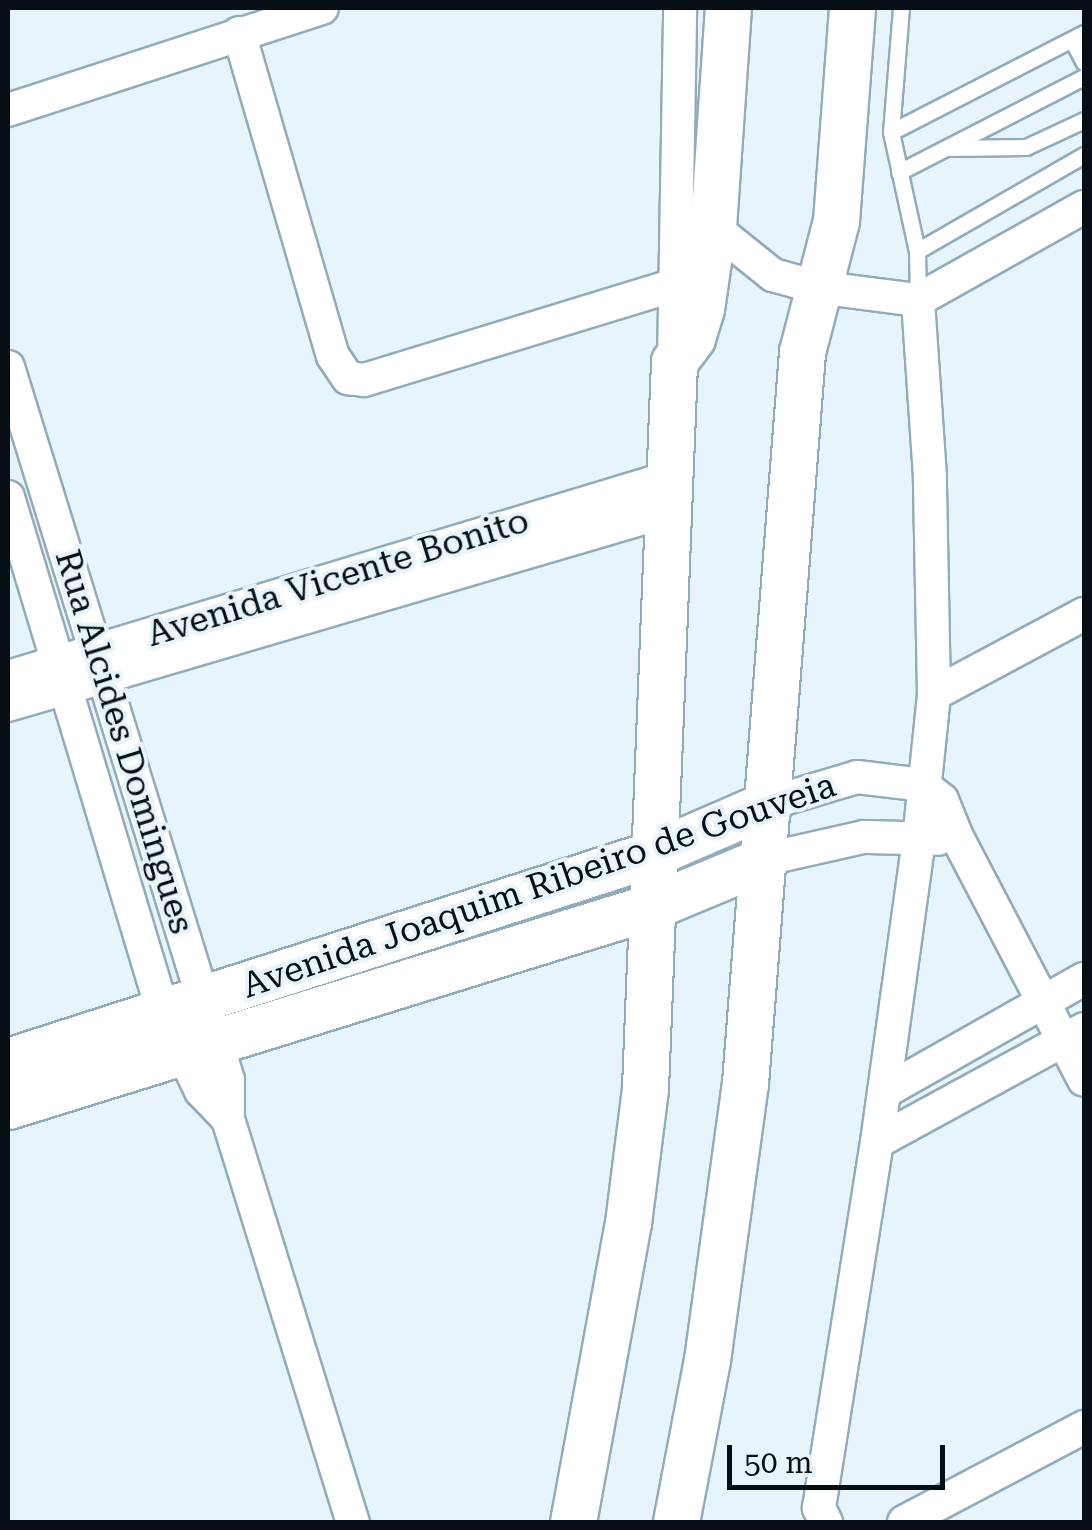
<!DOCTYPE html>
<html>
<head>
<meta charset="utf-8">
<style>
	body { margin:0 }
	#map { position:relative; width:1092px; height:1530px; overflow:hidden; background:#e8f4fb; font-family:"Roboto Serif",serif }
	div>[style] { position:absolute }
	.roads { filter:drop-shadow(2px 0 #90acbc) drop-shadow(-2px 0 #90acbc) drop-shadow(0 2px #90acbc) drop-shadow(0 -2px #90acbc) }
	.service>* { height:15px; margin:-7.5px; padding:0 7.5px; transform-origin:7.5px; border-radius:7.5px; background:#fff }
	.minor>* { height:32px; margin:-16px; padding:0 16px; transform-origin:16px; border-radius:16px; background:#fff }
	.secondary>* { height:45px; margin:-22.5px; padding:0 22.5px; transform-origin:22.5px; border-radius:22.5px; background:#fff }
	span { translate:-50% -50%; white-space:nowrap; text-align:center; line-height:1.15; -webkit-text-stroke:8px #e8f4fb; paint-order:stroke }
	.street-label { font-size:35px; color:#060f15 }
	.frame { position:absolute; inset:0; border:10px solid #060f15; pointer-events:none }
	.scale { position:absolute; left:727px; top:1445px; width:218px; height:45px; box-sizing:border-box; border:5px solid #060f15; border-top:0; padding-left:12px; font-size:30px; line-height:35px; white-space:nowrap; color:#060f15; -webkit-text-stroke:8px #e8f4fb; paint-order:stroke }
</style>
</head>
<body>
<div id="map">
	<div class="roads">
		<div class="service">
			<div style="left:901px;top:8px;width:124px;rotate:94.6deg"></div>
			<div style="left:891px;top:132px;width:122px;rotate:77.7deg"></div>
			<div style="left:917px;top:251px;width:49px;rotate:88.8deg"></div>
			<div style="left:1072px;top:40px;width:26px;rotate:62deg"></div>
			<div style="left:891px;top:132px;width:217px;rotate:-27.2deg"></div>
			<div style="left:950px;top:148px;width:76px;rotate:-0.8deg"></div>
			<div style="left:1026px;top:147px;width:64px;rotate:-25deg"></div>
			<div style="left:899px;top:172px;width:208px;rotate:-27.2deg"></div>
			<div style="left:917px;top:251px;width:193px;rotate:-29.9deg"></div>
		</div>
		<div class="minor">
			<div style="left:239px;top:33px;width:336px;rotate:73.8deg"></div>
			<div style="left:333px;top:356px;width:27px;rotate:56deg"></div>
			<div style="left:348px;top:378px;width:16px;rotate:7deg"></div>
			<div style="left:364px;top:380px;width:324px;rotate:-17deg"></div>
			<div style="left:8px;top:110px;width:330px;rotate:-18deg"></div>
			<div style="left:713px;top:227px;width:77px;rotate:38.7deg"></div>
			<div style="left:773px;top:275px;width:45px;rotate:15.6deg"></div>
			<div style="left:816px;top:287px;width:103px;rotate:7.3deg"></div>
			<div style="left:918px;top:300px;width:190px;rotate:-29.3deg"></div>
			<div style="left:674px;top:362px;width:354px;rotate:-89deg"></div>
			<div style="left:8px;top:367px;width:746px;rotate:72.85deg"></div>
			<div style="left:228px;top:1080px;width:39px;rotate:90deg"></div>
			<div style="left:228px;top:1119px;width:422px;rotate:72.8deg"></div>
			<div style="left:8px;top:497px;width:538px;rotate:73.25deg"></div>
			<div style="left:163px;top:1012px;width:88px;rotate:64.3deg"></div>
			<div style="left:201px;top:1091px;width:39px;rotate:46deg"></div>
			<div style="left:8px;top:677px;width:689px;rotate:-16.78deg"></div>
			<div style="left:934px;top:694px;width:170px;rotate:-28.1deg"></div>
			<div style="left:8px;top:705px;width:687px;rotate:-16.4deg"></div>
			<div style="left:770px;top:803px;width:91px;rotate:-16.6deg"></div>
			<div style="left:857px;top:777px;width:66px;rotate:6.9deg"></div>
			<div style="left:923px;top:785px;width:24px;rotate:38deg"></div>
			<div style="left:942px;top:800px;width:40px;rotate:68deg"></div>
			<div style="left:957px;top:837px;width:274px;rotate:62.4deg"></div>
			<div style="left:766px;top:859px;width:100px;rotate:-12.7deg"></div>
			<div style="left:864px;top:837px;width:74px;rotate:1.5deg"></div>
			<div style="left:884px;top:1092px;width:230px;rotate:-29.5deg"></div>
			<div style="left:877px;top:1142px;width:236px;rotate:-28.6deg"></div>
			<div style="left:826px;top:1522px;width:16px;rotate:-117deg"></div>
			<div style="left:819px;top:1508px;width:371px;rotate:-81deg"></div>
			<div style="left:877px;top:1142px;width:305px;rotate:-82.1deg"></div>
			<div style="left:919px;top:840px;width:147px;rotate:-84.1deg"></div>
			<div style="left:934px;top:694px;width:217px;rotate:-91.1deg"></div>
			<div style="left:930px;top:477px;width:177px;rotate:-93.9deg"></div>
			<div style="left:904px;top:1522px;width:204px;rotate:-27.8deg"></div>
		</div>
		<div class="secondary">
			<div style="left:8px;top:1061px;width:680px;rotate:-17.82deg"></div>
			<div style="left:655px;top:853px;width:125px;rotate:-23.5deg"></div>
			<div style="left:8px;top:1106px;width:675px;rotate:-17.23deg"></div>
			<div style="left:653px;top:906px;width:122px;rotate:-22.6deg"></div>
			<div style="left:573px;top:1522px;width:304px;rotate:-79.6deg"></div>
			<div style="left:628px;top:1223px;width:136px;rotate:-82.8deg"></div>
			<div style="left:645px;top:1088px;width:727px;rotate:-87.71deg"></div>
			<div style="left:674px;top:362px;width:30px;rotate:-53deg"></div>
			<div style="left:692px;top:338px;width:30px;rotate:-73deg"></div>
			<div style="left:701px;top:309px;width:83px;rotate:-81.7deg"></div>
			<div style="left:713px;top:227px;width:220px;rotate:-86.1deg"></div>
			<div style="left:676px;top:1522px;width:165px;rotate:-79.2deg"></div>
			<div style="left:707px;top:1360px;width:280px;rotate:-82.2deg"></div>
			<div style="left:745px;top:1083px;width:733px;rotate:-85.54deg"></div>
			<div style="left:802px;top:352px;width:135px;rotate:-75.5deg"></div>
			<div style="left:836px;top:221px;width:214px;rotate:-85.7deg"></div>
		</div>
	</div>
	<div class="street-label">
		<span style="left:338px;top:578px;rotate:-17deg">Avenida Vicente Bonito</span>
		<span style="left:124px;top:742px;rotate:73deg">Rua Alcides Domingues</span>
		<span style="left:539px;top:886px;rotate:-19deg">Avenida Joaquim Ribeiro de Gouveia</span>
	</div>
	<div class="frame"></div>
	<div class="scale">50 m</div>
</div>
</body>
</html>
